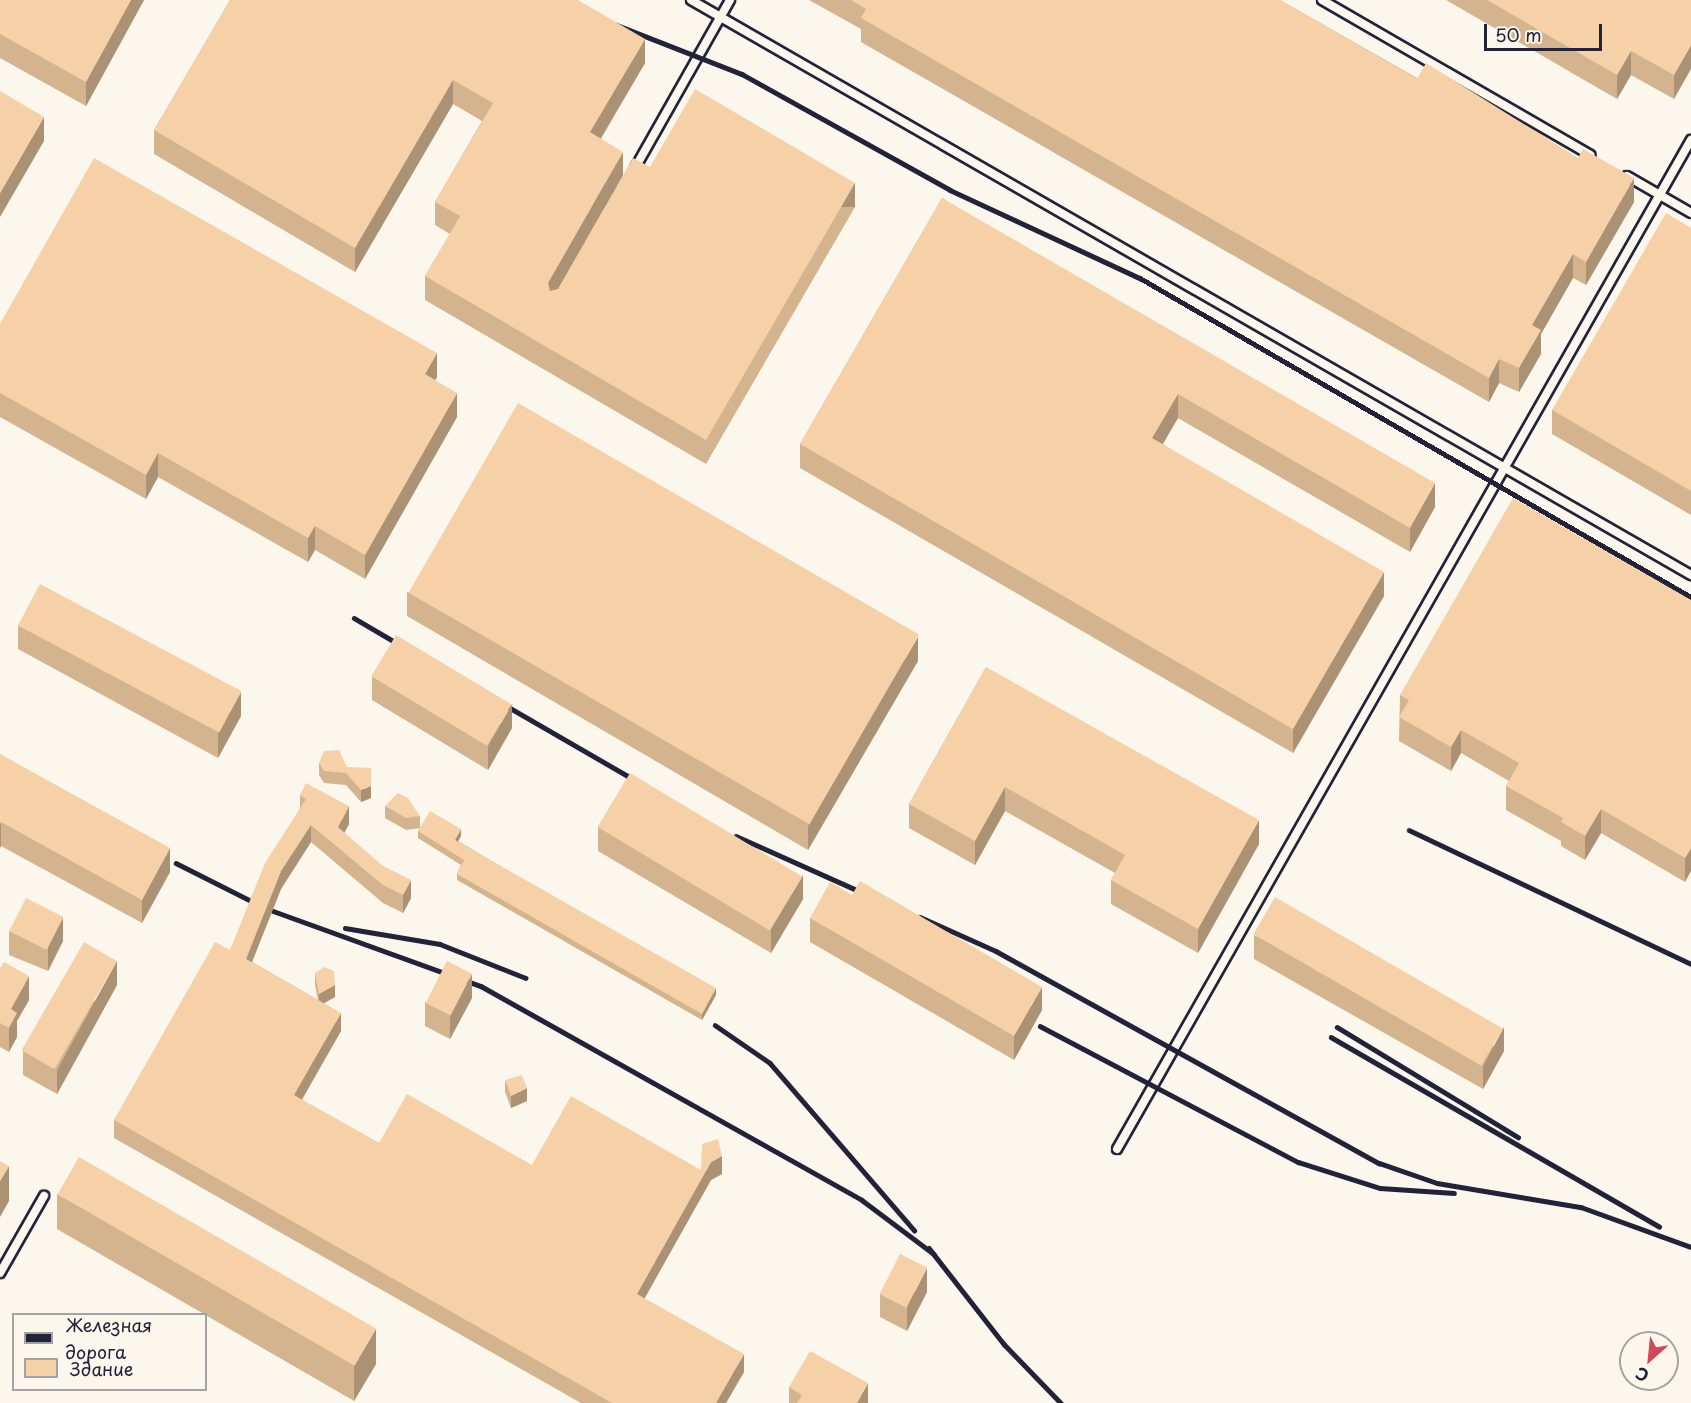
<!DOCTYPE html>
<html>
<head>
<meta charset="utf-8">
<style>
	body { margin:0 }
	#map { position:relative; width:1691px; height:1403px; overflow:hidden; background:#fbf7ec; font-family:"Playpen Sans",sans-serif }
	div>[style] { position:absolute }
	.roads { filter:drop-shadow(2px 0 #22223b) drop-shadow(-2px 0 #22223b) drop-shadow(0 2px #22223b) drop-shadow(0 -2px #22223b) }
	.lane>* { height:8px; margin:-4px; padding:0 4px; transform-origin:4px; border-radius:4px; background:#fbf7ec }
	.rail>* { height:4.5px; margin:-2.25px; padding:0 2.25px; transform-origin:2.25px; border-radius:2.25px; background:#22223b }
	.wall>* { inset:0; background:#d4b38f }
	.shaded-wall>* { inset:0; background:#ac9274; transform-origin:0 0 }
	.building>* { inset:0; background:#f6d0a6; transform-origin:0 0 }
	span { translate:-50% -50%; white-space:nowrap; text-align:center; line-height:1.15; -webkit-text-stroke:4.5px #fbf7ec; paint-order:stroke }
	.legend { position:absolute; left:12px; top:1313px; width:195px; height:78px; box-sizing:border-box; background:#fbf7ec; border:2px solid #a4a2a5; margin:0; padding:8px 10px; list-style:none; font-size:18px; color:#22223b }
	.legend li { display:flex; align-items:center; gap:12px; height:30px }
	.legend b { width:30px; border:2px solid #a4a2a5 }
	.north { position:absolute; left:1619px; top:1331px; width:60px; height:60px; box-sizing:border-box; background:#fbf7ec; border:2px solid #a4a2a5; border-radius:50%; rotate:207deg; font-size:16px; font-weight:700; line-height:24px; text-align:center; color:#22223b }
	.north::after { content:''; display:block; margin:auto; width:21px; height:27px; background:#d1495b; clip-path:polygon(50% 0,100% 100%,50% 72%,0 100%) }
	.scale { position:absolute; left:1484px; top:24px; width:118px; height:27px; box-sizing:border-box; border:3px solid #22223b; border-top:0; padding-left:8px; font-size:18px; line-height:21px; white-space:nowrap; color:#22223b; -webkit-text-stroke:4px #fbf7ec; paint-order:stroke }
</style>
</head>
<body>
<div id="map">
	<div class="roads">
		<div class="lane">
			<div style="left:691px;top:0;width:1154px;rotate:29.9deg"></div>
			<div style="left:1322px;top:0;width:310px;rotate:30deg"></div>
			<div style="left:635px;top:168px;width:193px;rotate:-60.5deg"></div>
			<div style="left:1627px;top:176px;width:74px;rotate:30deg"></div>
			<div style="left:1117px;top:1149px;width:1161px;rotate:-60.37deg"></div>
			<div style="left:0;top:1273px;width:89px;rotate:-60.3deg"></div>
		</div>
	</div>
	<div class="rail">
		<div style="left:609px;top:22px;width:143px;rotate:21.4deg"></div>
		<div style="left:742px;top:74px;width:238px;rotate:29.1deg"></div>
		<div style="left:950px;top:190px;width:209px;rotate:24.9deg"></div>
		<div style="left:1140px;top:278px;width:637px;rotate:30.07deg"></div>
		<div style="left:354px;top:618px;width:61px;rotate:30.3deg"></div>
		<div style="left:498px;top:701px;width:166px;rotate:30deg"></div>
		<div style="left:1409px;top:830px;width:312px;rotate:25.4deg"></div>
		<div style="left:736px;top:836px;width:147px;rotate:24.1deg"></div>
		<div style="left:176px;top:863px;width:100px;rotate:26.8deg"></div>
		<div style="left:265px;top:908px;width:230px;rotate:19.9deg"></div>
		<div style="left:481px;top:986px;width:437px;rotate:29.3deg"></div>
		<div style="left:862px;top:1200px;width:90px;rotate:36.9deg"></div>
		<div style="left:920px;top:917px;width:83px;rotate:24.1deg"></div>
		<div style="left:996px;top:951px;width:438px;rotate:29deg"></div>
		<div style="left:1379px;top:1163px;width:61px;rotate:19deg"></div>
		<div style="left:1437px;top:1183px;width:146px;rotate:9.5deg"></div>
		<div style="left:1581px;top:1207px;width:117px;rotate:20deg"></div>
		<div style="left:345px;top:928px;width:96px;rotate:9.6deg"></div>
		<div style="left:440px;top:944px;width:92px;rotate:21.6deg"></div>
		<div style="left:715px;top:1025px;width:67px;rotate:34.6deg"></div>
		<div style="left:770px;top:1063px;width:221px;rotate:49.2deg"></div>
		<div style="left:1040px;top:1026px;width:292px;rotate:27.8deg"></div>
		<div style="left:1298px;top:1162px;width:86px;rotate:17.6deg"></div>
		<div style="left:1380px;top:1188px;width:74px;rotate:3.9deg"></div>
		<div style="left:1337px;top:1027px;width:212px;rotate:31.3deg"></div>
		<div style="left:1331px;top:1037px;width:379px;rotate:30deg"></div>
		<div style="left:929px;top:1248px;width:122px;rotate:52deg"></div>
		<div style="left:1004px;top:1344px;width:82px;rotate:46deg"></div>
	</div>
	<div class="wall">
		<div style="clip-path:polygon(0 0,144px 0,86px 106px,0 58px)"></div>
		<div style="clip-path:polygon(230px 0,645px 63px,601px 139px,623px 175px,650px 167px,855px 207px,706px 464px,425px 300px,425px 276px,450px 234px,435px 225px,435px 202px,482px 121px,453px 104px,355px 272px,154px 154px,154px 130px)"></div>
		<div style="clip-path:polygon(809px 0,1280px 0,1634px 202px,1586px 285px,1573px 278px,1541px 334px,1541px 354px,1519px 392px,1499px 383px,1489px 402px,861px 42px,861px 29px)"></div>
		<div style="clip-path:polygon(1446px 0,1691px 0,1674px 99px,1631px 75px,1617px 99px)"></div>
		<div style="clip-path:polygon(942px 198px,1435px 507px,1410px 552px,1178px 418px,1163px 444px,1384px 596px,1293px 753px,800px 468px,800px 444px)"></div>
		<div style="clip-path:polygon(1691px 228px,1691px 515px,1552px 434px,1552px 410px)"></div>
		<div style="clip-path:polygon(0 324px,437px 377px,435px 380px,457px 417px,365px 579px,315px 550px,308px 562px,158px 477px,146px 499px,0 417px)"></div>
		<div style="clip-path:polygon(407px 592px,918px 661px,808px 850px,407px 616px)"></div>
		<div style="clip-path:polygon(1691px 600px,1685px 882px,1601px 833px,1585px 860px,1561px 846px,1561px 841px,1506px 810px,1506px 786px,1509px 781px,1461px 753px,1451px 771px,1399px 741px,1400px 695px)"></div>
		<div style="clip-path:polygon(18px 625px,241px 716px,218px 758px,18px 649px)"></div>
		<div style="clip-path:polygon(986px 667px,1259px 844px,1198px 953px,1111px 904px,1111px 880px,1115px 873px,1005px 811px,975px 865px,909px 828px,909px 804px)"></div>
		<div style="clip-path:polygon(372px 676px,512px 728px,488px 770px,372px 700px)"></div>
		<div style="clip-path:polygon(0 754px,170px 872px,142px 923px,1px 846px,0 848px)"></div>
		<div style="clip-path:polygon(319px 763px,347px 767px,371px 798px,361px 802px,346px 785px,324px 783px,319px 775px)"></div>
		<div style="clip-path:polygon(300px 795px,349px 824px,344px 833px,411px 898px,403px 913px,383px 903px,311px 842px,281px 889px,252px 962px,318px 1000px,315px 985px,315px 973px,335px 997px,324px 1003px,341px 1031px,302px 1100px,379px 1143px,532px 1165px,701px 1170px,722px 1174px,711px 1180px,644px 1298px,744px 1372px,726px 1403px,581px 1403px,114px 1138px,114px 1120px,230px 950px,300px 808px)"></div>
		<div style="clip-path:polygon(385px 806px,420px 816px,420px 828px,461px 836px,458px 841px,716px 995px,702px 1020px,457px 880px,457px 874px,461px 865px,418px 838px,418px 831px,420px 828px,406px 830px,385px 818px)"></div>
		<div style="clip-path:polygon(598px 827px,803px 899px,771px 953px,598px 851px)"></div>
		<div style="clip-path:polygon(810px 918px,1042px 1010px,1014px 1060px,810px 942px)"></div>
		<div style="clip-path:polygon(9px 931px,63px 941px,48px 971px,9px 955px)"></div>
		<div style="clip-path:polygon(1254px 935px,1504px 1051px,1483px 1089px,1254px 959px)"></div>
		<div style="clip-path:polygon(0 968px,29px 1000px,17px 1021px,17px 1037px,9px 1052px,0 1047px)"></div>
		<div style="clip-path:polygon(117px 985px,57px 1094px,23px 1075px,23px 1051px)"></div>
		<div style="clip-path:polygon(472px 998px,450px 1039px,425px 1026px,425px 1002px)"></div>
		<div style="clip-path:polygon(505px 1080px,527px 1101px,511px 1108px,505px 1092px)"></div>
		<div style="clip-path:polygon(57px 1194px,376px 1364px,354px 1401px,57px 1229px)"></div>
		<div style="clip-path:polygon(927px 1292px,907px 1331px,880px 1317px,880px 1294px)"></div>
		<div style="clip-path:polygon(789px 1387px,868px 1403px,789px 1403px)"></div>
	</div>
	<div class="shaded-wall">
		<div style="clip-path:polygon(131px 0,144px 0,86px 106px,86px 82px)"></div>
		<div style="clip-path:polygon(645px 39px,645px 63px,590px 156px,590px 132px)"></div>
		<div style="clip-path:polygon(1691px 45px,1691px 69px,1674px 99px,1674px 75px)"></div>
		<div style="clip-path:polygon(1631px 51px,1631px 75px,1617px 99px,1617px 75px)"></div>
		<div style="clip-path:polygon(453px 80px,453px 104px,355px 272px,355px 248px)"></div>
		<div style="clip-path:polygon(44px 117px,44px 141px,0 217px,0 193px)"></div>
		<div style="clip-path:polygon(623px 152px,623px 175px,548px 307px,548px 283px)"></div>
		<div style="clip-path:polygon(1634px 178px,1634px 202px,1586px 285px,1586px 262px)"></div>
		<div style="left:855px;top:183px;width:24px;height:297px;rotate:90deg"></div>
		<div style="clip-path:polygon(1573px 254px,1573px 278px,1541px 334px,1541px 354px,1519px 392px,1519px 368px,1532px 325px)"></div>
		<div style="clip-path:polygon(437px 353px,437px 377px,425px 398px,425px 374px)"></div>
		<div style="clip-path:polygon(1499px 359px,1499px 383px,1489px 402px,1489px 378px)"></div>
		<div style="clip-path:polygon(457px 393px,457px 417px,365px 579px,365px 555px)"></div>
		<div style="clip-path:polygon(1178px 394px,1178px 418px,1152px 462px,1152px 438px)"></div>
		<div style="clip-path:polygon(158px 453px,158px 477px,146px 499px,146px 475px)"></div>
		<div style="clip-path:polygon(1435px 483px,1435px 507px,1410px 552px,1410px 528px)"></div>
		<div style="clip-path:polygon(315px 526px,315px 550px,308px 562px,308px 538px)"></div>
		<div style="clip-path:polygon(1384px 572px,1384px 596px,1293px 753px,1293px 729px)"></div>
		<div style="clip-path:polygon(918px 637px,918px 661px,808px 850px,808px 826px)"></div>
		<div style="clip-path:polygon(241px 692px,241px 716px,218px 758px,218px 734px)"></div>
		<div style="clip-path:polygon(512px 704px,512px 728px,488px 770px,488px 746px)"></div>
		<div style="clip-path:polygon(1461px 730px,1461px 753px,1451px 771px,1451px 747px)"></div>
		<div style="clip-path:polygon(371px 786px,371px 798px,361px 802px,361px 790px)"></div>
		<div style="clip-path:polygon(1005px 787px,1005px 811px,975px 865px,975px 841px)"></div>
		<div style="clip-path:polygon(349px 806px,349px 824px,338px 845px,338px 827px)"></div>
		<div style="clip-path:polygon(1601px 809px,1601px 833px,1585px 860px,1585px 836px)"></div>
		<div style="clip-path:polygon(1259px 820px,1259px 844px,1198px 953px,1198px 929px)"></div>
		<div style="clip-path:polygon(1px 822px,1px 846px,0 848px,0 824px)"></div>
		<div style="clip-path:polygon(311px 825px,311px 842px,281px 889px,246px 977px,246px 959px,281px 871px)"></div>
		<div style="clip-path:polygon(461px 829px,461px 836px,455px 847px,455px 840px)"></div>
		<div style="clip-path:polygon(170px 848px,170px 872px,142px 923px,142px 900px)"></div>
		<div style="clip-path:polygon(1691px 848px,1691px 871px,1685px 882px,1685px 858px)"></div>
		<div style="clip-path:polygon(803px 875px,803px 899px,771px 953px,771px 929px)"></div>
		<div style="clip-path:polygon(411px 880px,411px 898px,403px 913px,403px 895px)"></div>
		<div style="clip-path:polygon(63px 917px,63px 941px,48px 971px,48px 947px)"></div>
		<div style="clip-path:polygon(117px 961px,117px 985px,57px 1094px,57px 1070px)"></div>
		<div style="clip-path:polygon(472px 974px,472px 998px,450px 1039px,450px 1015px)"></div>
		<div style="clip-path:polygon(29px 976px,29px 1000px,17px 1021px,17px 1037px,9px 1052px,9px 1028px,11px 1009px)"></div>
		<div style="clip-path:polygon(335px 985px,335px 997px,319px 1006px,319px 994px)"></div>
		<div style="clip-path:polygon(1042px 987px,1042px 1010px,1014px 1060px,1014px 1036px)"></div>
		<div style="clip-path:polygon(716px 988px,716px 995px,702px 1020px,702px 1014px)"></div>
		<div style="clip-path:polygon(341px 1013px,341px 1031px,294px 1113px,294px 1095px)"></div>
		<div style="clip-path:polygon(1504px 1027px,1504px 1051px,1483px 1089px,1483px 1066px)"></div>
		<div style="clip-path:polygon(527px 1088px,527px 1101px,511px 1108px,511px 1096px)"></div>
		<div style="clip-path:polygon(722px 1156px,722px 1174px,711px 1180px,637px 1312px,637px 1294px,711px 1162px)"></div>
		<div style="clip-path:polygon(9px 1166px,9px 1201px,0 1217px,0 1181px)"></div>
		<div style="clip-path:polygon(927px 1268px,927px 1292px,907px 1331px,907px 1307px)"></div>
		<div style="clip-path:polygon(376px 1329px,376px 1364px,354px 1401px,354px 1366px)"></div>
		<div style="clip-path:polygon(744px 1354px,744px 1372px,726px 1403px,716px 1403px)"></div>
		<div style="clip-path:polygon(868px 1383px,868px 1403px,857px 1403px)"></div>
	</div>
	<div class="building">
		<div style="clip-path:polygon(0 0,131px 0,86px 82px,0 34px)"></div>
		<div style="clip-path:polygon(230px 0,578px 0,645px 39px,590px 132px,623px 152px,548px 283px,550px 291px,558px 289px,633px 158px,650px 167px,695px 89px,855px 183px,706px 440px,425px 276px,460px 216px,435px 202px,493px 103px,453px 80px,355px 248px,154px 130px)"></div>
		<div style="clip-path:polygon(851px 0,1280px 0,1417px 79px,1426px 63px,1578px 158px,1583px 149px,1634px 178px,1586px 262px,1573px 254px,1532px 325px,1541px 330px,1519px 368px,1499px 359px,1489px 378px,861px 18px,866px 9px)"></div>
		<div style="clip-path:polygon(1487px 0,1691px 0,1691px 45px,1674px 75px,1631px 51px,1617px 75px)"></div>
		<div style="clip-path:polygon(0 91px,44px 117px,0 193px)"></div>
		<div style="clip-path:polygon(94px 158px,437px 353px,425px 374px,457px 393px,365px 555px,315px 526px,308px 538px,158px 453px,146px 475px,0 393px,0 324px)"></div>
		<div style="clip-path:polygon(942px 198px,1435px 483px,1410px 528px,1178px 394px,1152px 438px,1384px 572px,1293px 729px,800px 444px)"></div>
		<div style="clip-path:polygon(1666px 213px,1691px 228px,1691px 491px,1552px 410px)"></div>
		<div style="left:518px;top:403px;width:463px;height:219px;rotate:30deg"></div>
		<div style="clip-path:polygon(1513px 498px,1691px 600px,1691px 848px,1685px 858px,1601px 809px,1585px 836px,1561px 822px,1563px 818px,1506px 786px,1519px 763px,1461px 730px,1451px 747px,1399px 717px,1409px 700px,1400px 695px)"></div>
		<div style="left:40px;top:584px;width:228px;height:47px;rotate:28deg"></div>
		<div style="left:396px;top:635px;width:135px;height:48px;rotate:31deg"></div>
		<div style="clip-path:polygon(986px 667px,1259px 820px,1198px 929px,1111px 880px,1125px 855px,1005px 787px,975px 841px,909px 804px)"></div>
		<div style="clip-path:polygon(339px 750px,347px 767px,371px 768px,371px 786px,361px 790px,346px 773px,324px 771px,319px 763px,324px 751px)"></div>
		<div style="clip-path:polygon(0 754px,170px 848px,142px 900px,1px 822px,0 824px)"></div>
		<div style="left:630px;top:773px;width:201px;height:63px;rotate:31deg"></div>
		<div style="clip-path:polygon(306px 783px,349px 806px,338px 827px,383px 866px,411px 880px,403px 895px,383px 885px,311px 825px,281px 871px,246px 959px,341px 1013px,294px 1095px,379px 1143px,407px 1094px,532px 1165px,571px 1096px,701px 1170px,702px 1144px,718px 1139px,722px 1156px,711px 1162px,637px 1294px,744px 1354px,716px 1403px,612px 1403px,114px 1120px,215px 942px,230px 950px,265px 863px,306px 799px,300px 795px)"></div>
		<div style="clip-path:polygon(398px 793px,408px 798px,420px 816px,406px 818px,385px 806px)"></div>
		<div style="clip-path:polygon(430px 811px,461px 829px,455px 840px,716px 988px,702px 1014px,457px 874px,464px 860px,418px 831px)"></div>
		<div style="clip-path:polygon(860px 881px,1042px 987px,1014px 1036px,810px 918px,830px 882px,852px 895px)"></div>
		<div style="left:1275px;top:897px;width:263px;height:43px;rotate:30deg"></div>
		<div style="left:26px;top:898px;width:42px;height:37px;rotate:27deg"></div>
		<div style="left:84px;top:942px;width:38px;height:125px;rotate:30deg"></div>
		<div style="left:447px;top:961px;width:28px;height:47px;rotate:27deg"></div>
		<div style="clip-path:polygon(4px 962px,29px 976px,11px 1009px,17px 1013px,9px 1028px,0 1023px,0 968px)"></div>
		<div style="clip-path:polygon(324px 967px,334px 971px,335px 985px,319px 994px,315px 973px)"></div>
		<div style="clip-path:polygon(522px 1075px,527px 1088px,511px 1096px,505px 1080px)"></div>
		<div style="left:79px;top:1157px;width:343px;height:43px;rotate:30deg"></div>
		<div style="clip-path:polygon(0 1161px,9px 1166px,0 1181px)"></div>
		<div style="left:900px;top:1254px;width:30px;height:45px;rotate:27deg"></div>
		<div style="clip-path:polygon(810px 1351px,868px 1383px,857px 1403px,797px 1403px,802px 1395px,789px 1387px)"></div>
	</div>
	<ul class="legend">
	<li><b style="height:8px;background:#22223b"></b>Железная дорога</li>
	<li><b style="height:16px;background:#f6d0a6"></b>Здание</li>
	</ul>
	<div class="north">С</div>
	<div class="scale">50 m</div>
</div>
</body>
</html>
